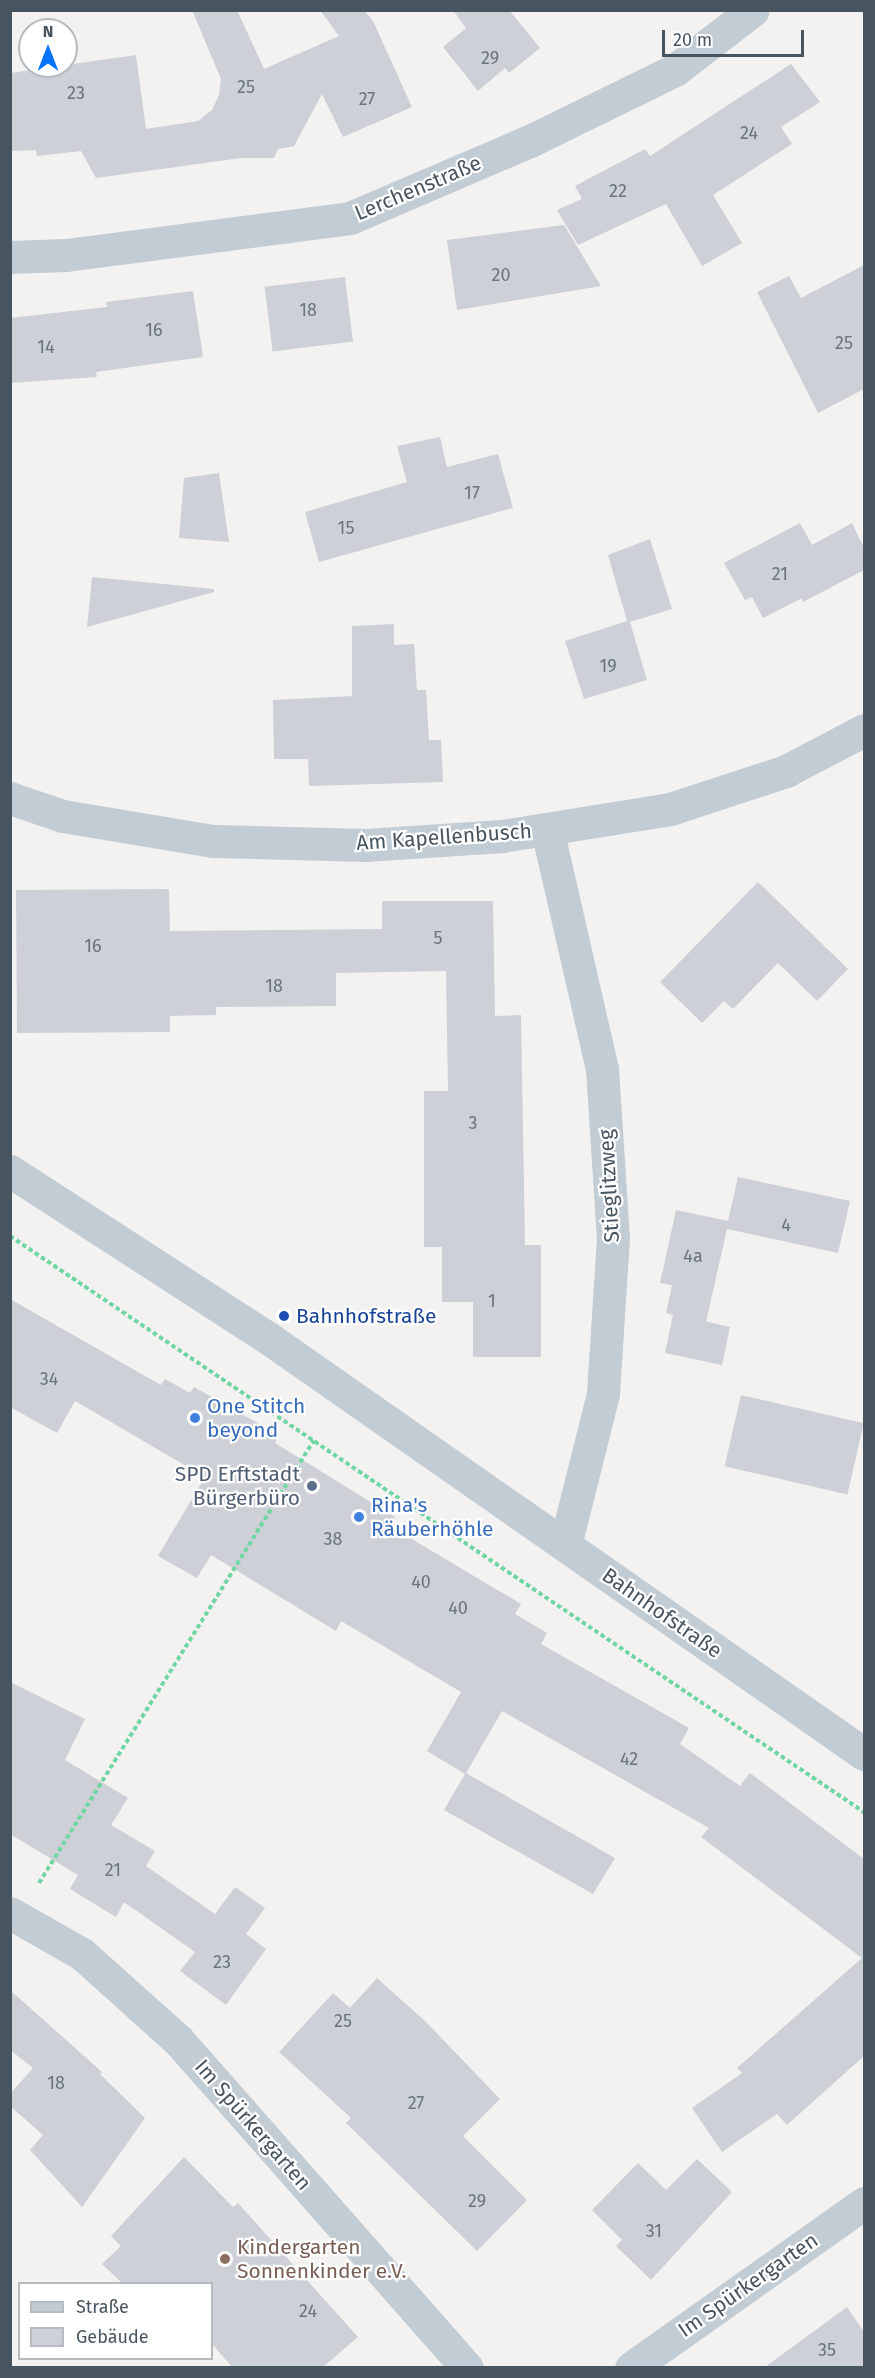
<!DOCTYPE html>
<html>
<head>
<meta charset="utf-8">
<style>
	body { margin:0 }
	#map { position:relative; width:875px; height:2378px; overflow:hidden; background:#f4f1f1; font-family:"Fira Sans",sans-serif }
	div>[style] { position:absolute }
	.building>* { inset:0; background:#cdd0d6; transform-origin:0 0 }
	.path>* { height:4px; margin-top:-2px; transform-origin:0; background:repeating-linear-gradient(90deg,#70d7a2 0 4.5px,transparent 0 7.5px) }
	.minor>* { height:33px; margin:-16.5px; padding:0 16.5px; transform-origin:16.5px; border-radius:16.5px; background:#c1ccd4 }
	.tertiary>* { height:33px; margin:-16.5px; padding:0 16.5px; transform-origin:16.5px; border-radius:16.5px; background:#c1ccd4 }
	.dots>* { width:16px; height:16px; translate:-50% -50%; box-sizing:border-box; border:3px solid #fff; border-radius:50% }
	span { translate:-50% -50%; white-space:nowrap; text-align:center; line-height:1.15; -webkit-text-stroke:4.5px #fff; paint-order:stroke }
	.number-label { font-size:18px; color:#68747e }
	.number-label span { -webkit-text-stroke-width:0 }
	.street-label { font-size:21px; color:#475561 }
	.transit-label { font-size:21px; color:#164399 }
	.left { translate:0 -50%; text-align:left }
	.shop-label { font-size:21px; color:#366cbe }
	.service-label { font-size:21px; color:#4e5e75 }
	.right { translate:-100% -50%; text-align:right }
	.education-label { font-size:21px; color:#785e54 }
	.frame { position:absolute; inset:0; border:12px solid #475561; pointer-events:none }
	.legend { position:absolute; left:18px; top:2282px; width:195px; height:78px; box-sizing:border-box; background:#fff; border:2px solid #b5bbc0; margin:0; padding:8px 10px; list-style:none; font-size:18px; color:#475561 }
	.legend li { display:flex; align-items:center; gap:12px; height:30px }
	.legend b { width:30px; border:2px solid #b5bbc0 }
	.north { position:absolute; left:18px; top:18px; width:60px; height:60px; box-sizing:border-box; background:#fff; border:2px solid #b5bbc0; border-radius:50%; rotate:0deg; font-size:16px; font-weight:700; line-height:24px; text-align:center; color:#475561 }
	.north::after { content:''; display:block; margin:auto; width:21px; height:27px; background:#0574fa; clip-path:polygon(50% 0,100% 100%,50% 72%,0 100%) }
	.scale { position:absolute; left:662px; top:30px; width:142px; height:27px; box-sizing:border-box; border:3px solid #475561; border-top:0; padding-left:8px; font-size:18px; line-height:21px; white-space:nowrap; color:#475561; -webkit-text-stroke:4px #fff; paint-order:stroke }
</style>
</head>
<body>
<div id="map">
	<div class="building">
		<div style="clip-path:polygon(192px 10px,237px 10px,264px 69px,339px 36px,320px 10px,364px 10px,373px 21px,412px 107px,343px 137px,322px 94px,294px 146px,278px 149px,274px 158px,241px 158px,96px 178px,81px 151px,37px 156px,36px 150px,10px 151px,10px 73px,136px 55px,146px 129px,198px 121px,212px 110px,219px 95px,221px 79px)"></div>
		<div style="clip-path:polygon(453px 10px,509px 10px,540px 48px,509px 73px,505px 68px,478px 91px,443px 47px,466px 28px)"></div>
		<div style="clip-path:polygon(791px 64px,820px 102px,781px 127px,792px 144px,713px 195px,742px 243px,702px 266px,666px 204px,578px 245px,557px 210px,582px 199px,575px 186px,645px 149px,650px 156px)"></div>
		<div style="clip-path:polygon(564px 225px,601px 286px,457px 310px,447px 240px)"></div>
		<div style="clip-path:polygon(864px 265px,864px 389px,818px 413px,757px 292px,789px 276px,801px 298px)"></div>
		<div style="left:345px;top:277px;width:65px;height:81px;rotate:83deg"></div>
		<div style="clip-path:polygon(193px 291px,203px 357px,96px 372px,97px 377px,10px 383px,10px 318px,107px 307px,106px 302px)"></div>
		<div style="clip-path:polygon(440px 437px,447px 467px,498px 454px,513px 508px,319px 562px,305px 512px,407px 482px,397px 446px)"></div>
		<div style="clip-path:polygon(219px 473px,229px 542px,179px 538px,184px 478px)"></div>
		<div style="clip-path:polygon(800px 523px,812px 545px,852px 523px,864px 548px,864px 570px,803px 602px,802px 598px,763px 618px,752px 597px,745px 600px,724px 563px)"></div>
		<div style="clip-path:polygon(650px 539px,672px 609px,630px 622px,647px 680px,584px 699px,565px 641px,627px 621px,608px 555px)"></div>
		<div style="clip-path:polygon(92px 577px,214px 589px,214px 592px,87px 627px)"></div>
		<div style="clip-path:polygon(394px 624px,394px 645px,414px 644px,417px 690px,426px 690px,429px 740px,441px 740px,443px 782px,309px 786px,308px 759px,274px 759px,273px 700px,352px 696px,352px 626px)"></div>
		<div style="clip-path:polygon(758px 882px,848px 969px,817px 1001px,778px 963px,733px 1009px,724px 1001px,702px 1023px,660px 982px)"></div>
		<div style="clip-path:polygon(169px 889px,170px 931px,382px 929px,382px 901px,493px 901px,495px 1016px,521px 1015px,525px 1245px,541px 1245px,541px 1357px,473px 1357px,473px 1302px,442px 1302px,442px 1247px,424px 1247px,424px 1091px,448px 1091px,446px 971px,336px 973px,336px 1006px,216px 1007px,216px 1015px,170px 1016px,170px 1032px,17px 1033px,16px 890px)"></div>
		<div style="clip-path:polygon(738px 1177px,850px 1201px,838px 1253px,727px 1229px,706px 1322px,700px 1320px,730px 1327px,722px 1365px,665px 1353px,673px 1315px,666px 1313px,672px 1285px,660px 1283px,676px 1210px,728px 1221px)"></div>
		<div style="clip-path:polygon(10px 1299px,161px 1385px,165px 1379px,190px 1393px,194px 1387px,279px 1435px,275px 1443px,395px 1517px,390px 1526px,521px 1604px,515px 1614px,547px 1633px,541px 1644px,689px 1728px,680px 1744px,740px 1786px,750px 1773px,864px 1859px,864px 2056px,787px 2125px,777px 2114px,722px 2152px,692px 2108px,742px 2073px,737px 2068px,862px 1958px,701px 1837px,709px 1828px,502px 1711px,466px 1773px,615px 1858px,593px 1894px,444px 1810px,465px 1774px,427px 1751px,461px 1692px,341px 1621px,336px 1631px,211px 1555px,197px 1578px,158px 1556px,205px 1477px,75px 1401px,57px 1433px,10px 1407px)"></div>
		<div style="left:741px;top:1395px;width:126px;height:73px;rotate:13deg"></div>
		<div style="clip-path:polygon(10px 1682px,85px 1719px,65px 1760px,128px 1798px,111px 1825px,155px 1851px,146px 1866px,215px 1914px,235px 1887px,265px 1908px,246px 1934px,266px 1949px,226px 2005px,180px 1971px,195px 1952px,124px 1902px,116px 1917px,70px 1889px,78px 1875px,10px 1834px)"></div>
		<div style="clip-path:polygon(377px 1978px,426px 2022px,500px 2099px,463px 2136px,527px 2200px,477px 2251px,346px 2123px,351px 2118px,279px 2052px,333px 1993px,350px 2008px)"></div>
		<div style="clip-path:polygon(10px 1990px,102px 2072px,100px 2074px,145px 2118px,82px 2207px,30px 2150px,43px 2135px,10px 2106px,10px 2094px,33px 2068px,10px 2050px)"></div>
		<div style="clip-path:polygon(184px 2157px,233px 2207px,238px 2203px,358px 2337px,323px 2367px,232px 2367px,212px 2344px,212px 2283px,122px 2283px,102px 2264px,121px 2246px,111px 2236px)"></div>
		<div style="clip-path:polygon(697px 2159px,732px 2192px,651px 2280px,616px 2246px,622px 2240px,592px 2210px,638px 2163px,666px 2190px)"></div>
		<div style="clip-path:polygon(847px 2307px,864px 2332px,864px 2367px,765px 2367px)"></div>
	</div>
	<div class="path">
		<div style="left:10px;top:1236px;width:1030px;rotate:34deg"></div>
		<div style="left:39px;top:1883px;width:521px;rotate:-58.17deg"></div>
	</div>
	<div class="minor">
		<div style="left:10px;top:257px;width:56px;rotate:-2deg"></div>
		<div style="left:66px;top:255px;width:286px;rotate:-7.4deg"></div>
		<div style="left:350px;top:218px;width:196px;rotate:-23.2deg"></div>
		<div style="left:530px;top:141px;width:161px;rotate:-26.1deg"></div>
		<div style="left:675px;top:70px;width:98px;rotate:-37.6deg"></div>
		<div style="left:10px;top:798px;width:56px;rotate:18.8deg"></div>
		<div style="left:63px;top:816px;width:152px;rotate:9.5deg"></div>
		<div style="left:213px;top:841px;width:153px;rotate:1.5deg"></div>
		<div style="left:366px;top:845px;width:136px;rotate:-3.8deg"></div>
		<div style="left:502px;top:836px;width:170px;rotate:-9.1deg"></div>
		<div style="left:670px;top:809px;width:122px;rotate:-18.1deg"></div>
		<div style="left:786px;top:771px;width:88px;rotate:-27.7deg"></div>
		<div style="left:547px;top:829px;width:246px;rotate:77.1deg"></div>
		<div style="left:602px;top:1069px;width:169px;rotate:86.3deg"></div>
		<div style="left:613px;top:1238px;width:156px;rotate:93.7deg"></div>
		<div style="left:603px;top:1394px;width:156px;rotate:104.1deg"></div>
		<div style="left:10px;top:1913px;width:83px;rotate:29.7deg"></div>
		<div style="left:82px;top:1954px;width:129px;rotate:41.9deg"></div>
		<div style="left:178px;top:2040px;width:437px;rotate:48.6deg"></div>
		<div style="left:631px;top:2368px;width:286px;rotate:-35.3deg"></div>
	</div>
	<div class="tertiary">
		<div style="left:10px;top:1171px;width:311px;rotate:32.9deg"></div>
		<div style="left:271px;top:1340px;width:723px;rotate:34.92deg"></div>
	</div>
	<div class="dots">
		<div style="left:284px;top:1316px;background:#1a4fb4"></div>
		<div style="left:195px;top:1418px;background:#3f7fe0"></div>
		<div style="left:312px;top:1486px;background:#5c6f8a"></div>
		<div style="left:359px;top:1517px;background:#3f7fe0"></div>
		<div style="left:225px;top:2259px;background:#8d6e63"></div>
	</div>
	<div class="number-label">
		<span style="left:490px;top:58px">29</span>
		<span style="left:246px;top:87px">25</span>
		<span style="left:76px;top:93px">23</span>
		<span style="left:367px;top:99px">27</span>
		<span style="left:749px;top:133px">24</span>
		<span style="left:618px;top:191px">22</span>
		<span style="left:501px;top:275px">20</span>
		<span style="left:308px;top:310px">18</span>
		<span style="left:154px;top:330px">16</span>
		<span style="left:844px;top:343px">25</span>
		<span style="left:46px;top:347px">14</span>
		<span style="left:472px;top:493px">17</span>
		<span style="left:346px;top:528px">15</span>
		<span style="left:780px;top:574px">21</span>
		<span style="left:608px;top:666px">19</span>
		<span style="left:438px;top:938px">5</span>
		<span style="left:93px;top:946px">16</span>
		<span style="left:274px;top:986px">18</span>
		<span style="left:473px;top:1123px">3</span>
		<span style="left:786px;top:1225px">4</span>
		<span style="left:693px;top:1256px">4a</span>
		<span style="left:492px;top:1301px">1</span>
		<span style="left:49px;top:1379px">34</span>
		<span style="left:333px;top:1539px">38</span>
		<span style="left:421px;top:1582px">40</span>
		<span style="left:458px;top:1608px">40</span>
		<span style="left:629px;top:1759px">42</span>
		<span style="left:113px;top:1870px">21</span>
		<span style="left:222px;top:1962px">23</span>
		<span style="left:343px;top:2021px">25</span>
		<span style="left:56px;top:2083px">18</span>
		<span style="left:416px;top:2103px">27</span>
		<span style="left:477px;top:2201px">29</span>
		<span style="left:654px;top:2231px">31</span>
		<span style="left:308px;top:2311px">24</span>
		<span style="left:827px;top:2350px">35</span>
	</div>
	<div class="street-label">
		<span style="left:418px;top:188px;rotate:-23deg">Lerchenstraße</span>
		<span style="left:444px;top:837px;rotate:-4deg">Am Kapellenbusch</span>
		<span style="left:609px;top:1186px;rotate:-93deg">Stieglitzweg</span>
		<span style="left:662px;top:1613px;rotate:35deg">Bahnhofstraße</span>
		<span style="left:253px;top:2125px;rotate:49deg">Im Spürkergarten</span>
		<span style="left:748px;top:2285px;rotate:-35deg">Im Spürkergarten</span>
	</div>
	<div class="transit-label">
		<span class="left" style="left:296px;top:1316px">Bahnhofstraße</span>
	</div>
	<div class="shop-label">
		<span class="left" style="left:207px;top:1418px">One Stitch<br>beyond</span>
		<span class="left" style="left:371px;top:1517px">Rina's<br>Räuberhöhle</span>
	</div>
	<div class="service-label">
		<span class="right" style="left:300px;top:1486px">SPD Erftstadt<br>Bürgerbüro</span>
	</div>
	<div class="education-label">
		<span class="left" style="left:237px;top:2259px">Kindergarten<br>Sonnenkinder e.V.</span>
	</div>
	<div class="frame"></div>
	<ul class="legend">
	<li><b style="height:8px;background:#c1ccd4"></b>Straße</li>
	<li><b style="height:16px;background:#cdd0d6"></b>Gebäude</li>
	</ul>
	<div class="north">N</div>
	<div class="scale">20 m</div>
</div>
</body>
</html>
